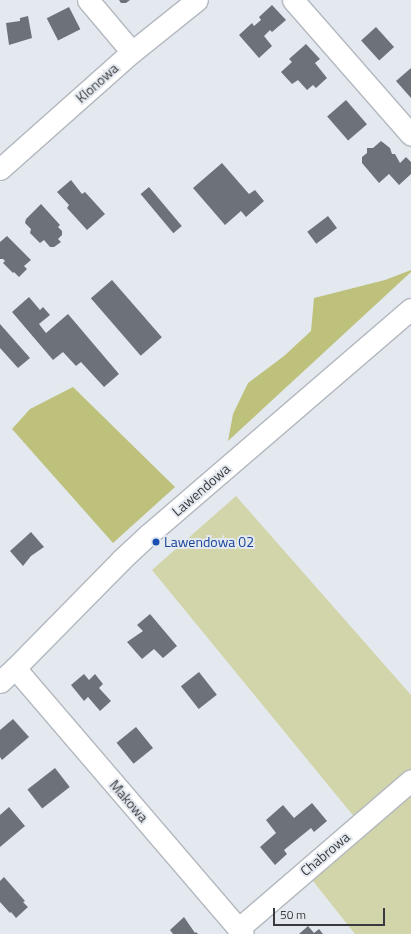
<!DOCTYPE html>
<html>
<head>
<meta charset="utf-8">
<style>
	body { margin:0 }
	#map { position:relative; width:411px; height:934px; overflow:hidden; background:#e4e9f0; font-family:"Titillium Web",sans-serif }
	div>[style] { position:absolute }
	.green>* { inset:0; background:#d2d5aa }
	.forest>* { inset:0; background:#bdc17c }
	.building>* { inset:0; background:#6d7278; transform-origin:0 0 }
	.roads { filter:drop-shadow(1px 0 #b3b8bf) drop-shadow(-1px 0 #b3b8bf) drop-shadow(0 1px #b3b8bf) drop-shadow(0 -1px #b3b8bf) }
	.minor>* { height:21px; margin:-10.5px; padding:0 10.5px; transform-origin:10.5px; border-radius:10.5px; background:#fff }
	.dots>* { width:11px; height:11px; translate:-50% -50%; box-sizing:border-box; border:2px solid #e4e9f0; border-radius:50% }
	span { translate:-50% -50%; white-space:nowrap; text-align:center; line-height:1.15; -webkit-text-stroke:4px #e4e9f0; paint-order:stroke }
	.street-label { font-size:14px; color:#383a3d }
	.transit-label { font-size:14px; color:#164399 }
	.left { translate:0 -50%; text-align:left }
	.scale { position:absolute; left:273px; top:908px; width:112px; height:18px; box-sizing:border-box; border:2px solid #383a3d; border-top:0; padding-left:5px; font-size:12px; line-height:14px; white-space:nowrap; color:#383a3d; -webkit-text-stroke:3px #e4e9f0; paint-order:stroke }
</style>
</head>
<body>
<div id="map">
	<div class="green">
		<div style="clip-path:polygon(236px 496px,411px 695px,411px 934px,355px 934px,305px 871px,360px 824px,152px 570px)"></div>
	</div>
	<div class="forest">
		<div style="clip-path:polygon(411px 270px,411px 272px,228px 441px,233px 414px,248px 383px,284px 356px,311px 331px,314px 298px,385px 280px)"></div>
		<div style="clip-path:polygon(73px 387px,175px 487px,113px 543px,12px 429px,30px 409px)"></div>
	</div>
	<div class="building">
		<div style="clip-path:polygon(119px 0,130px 0,126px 3px,121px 3px)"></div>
		<div style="clip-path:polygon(272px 5px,286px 20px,272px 32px,270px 30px,264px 36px,272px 46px,259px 58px,239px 35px,252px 23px,254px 26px,261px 20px,259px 17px)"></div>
		<div style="left:69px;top:7px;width:25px;height:25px;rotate:63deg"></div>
		<div style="clip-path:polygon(28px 16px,32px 38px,9px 45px,6px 23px,20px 21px,20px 18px)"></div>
		<div style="left:376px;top:27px;width:27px;height:20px;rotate:48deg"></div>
		<div style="clip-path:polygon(306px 44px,320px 59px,315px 63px,327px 78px,316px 88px,313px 85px,307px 90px,298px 80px,292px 84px,281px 72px,292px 62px,289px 59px)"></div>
		<div style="clip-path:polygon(411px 68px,411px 98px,396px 81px)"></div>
		<div style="left:346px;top:100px;width:32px;height:25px;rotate:49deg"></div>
		<div style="clip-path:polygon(381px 141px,390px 148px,392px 154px,395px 154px,400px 163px,406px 157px,411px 162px,411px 174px,399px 185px,389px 174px,379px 183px,362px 163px,362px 157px,367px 153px,367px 148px,373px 148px)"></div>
		<div style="clip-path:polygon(222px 163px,249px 194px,255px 190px,264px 201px,246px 217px,241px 211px,225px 225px,193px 188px)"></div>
		<div style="clip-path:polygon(71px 180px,82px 194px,85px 192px,105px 214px,87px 230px,67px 208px,69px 205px,57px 192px)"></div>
		<div style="left:149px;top:187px;width:51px;height:11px;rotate:50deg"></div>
		<div style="clip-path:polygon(41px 204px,60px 225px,58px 227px,62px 231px,62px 235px,58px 239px,61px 242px,54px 247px,50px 247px,44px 240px,40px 243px,30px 233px,31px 229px,25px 223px,26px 219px)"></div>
		<div style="left:328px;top:216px;width:15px;height:26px;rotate:53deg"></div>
		<div style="clip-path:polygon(7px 236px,31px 260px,24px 266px,27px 269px,19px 277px,14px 272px,13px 273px,3px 263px,5px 261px,3px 259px,0 259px,0 242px)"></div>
		<div style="left:112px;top:280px;width:76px;height:28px;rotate:49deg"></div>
		<div style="clip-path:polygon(29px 297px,40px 310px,43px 307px,50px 315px,39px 324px,46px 333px,68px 314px,119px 374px,104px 387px,81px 362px,76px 366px,63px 352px,53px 360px,12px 312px)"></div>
		<div style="clip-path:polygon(0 324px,30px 358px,18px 368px,0 348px)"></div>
		<div style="clip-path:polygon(31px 532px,44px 547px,31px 556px,23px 566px,10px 551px)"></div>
		<div style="clip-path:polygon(150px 614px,177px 646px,163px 658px,154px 649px,142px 659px,127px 642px,143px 631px,137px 625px)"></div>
		<div style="left:199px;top:672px;width:29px;height:23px;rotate:52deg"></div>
		<div style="clip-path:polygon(84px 674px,89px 680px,95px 674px,103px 684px,99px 688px,111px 701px,100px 711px,88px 697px,84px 701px,71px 685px)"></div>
		<div style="clip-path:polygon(13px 719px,29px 737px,2px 760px,0 757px,0 730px)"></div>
		<div style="left:136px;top:727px;width:27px;height:25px;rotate:51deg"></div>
		<div style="left:55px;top:768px;width:24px;height:35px;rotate:52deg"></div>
		<div style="clip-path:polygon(312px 803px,327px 821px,314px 832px,311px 828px,284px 850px,287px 854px,275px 865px,260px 847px,276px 833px,266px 820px,283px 805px,294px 818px)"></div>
		<div style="clip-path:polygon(9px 807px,25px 826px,0 847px,0 815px)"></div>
		<div style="clip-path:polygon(4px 877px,25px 901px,23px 902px,28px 907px,16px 918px,11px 912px,10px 913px,0 902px,0 881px)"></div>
		<div style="clip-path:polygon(184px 917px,195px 933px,196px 932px,198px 934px,173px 934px,170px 930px)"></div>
		<div style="clip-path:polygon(308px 926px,314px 933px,319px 929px,323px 934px,299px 934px)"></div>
	</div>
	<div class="roads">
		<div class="minor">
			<div style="left:88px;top:0;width:68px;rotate:49.8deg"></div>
			<div style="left:293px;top:0;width:179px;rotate:48.8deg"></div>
			<div style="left:0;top:169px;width:176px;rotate:-41.6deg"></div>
			<div style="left:132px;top:52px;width:83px;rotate:-38.7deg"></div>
			<div style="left:15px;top:668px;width:350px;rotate:49.4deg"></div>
			<div style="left:0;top:682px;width:21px;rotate:-43deg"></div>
			<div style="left:15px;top:668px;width:151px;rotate:-45.5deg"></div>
			<div style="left:121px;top:560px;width:38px;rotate:-43deg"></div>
			<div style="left:149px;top:534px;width:345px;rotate:-40.7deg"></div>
			<div style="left:238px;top:929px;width:228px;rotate:-40.7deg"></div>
		</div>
	</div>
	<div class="dots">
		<div style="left:156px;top:542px;background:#1a4fb4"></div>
	</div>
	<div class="street-label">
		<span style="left:97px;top:83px;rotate:-42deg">Klonowa</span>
		<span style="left:201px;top:490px;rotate:-41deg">Lawendowa</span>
		<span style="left:129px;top:801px;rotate:49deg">Makowa</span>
		<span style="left:325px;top:854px;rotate:-40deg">Chabrowa</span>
	</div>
	<div class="transit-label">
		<span class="left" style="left:164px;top:542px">Lawendowa 02</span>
	</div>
	<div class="scale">50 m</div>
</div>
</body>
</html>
